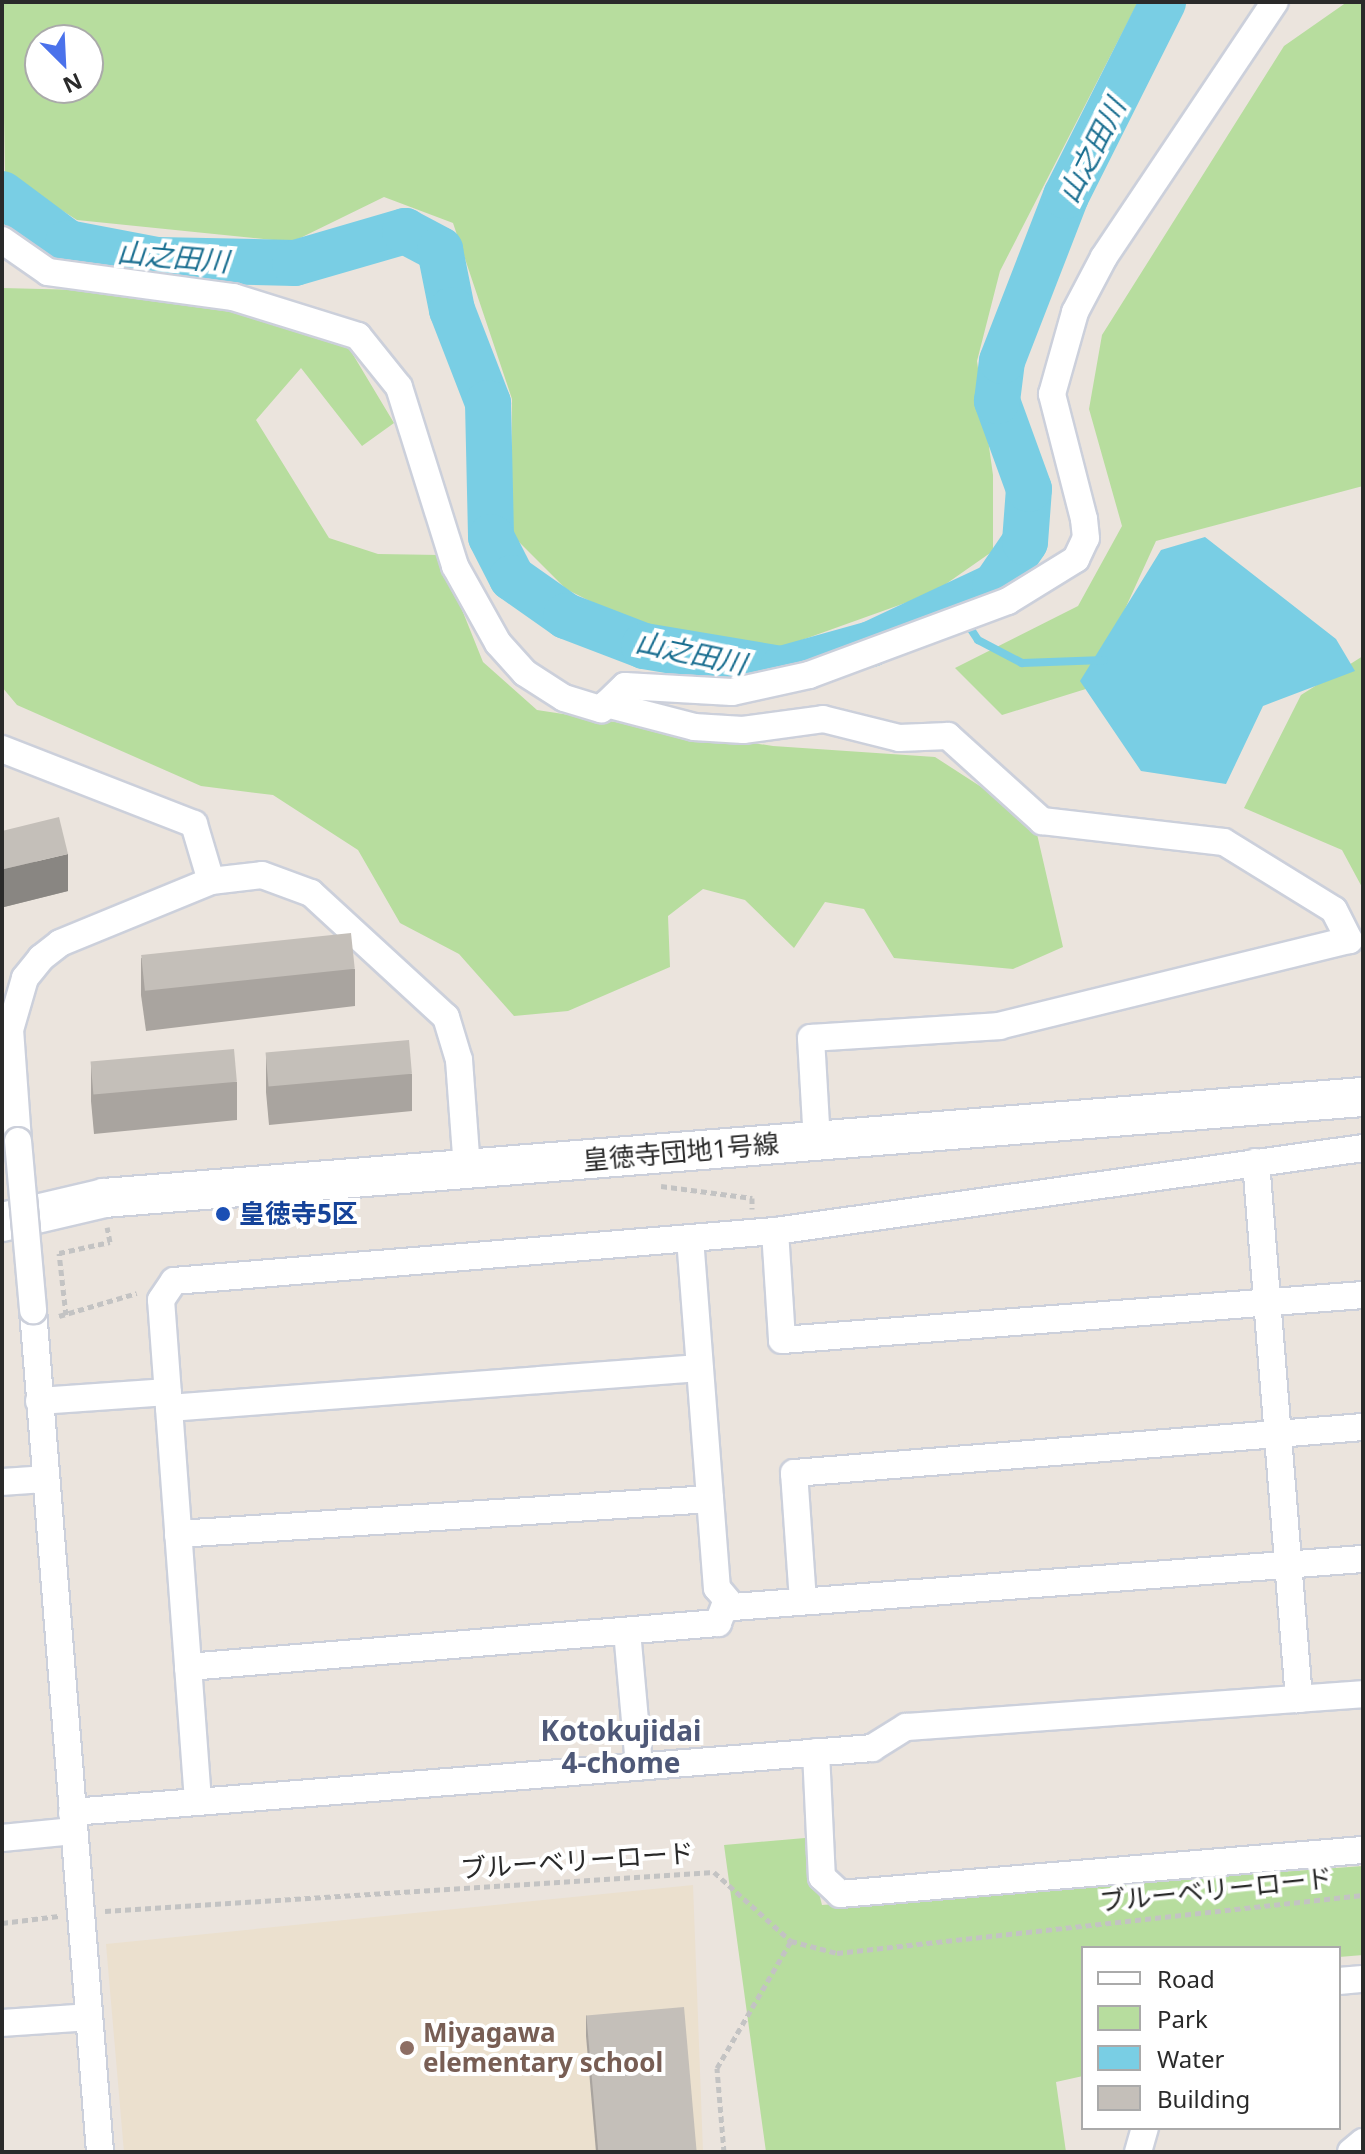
<!DOCTYPE html>
<html>
<head>
<meta charset="utf-8">
<style>
	body { margin:0 }
	#map { position:relative; width:1365px; height:2154px; overflow:hidden; background:#ebe4dd; font-family:"Noto Sans","Noto Sans JP",sans-serif }
	div>[style] { position:absolute }
	.education>* { inset:0; background:#ebe0ce }
	.green>* { inset:0; background:#b7dd9e }
	.water>* { inset:0; background:#79cee4 }
	.stream>* { height:8px; margin:-4px; padding:0 4px; transform-origin:4px; border-radius:4px; background:#79cee4 }
	.river>* { height:46px; margin:-23px; padding:0 23px; transform-origin:23px; border-radius:23px; background:#79cee4 }
	.path>* { height:5px; margin-top:-2.5px; transform-origin:0; background:repeating-linear-gradient(90deg,#c3c3c3 0 6px,transparent 0 10px) }
	.roads { filter:drop-shadow(2px 0 #ccd0db) drop-shadow(-2px 0 #ccd0db) drop-shadow(0 2px #ccd0db) drop-shadow(0 -2px #ccd0db) }
	.street>* { height:26px; margin:-13px; padding:0 13px; transform-origin:13px; border-radius:13px; background:#fff }
	.secondary>* { height:38px; margin:-19px; padding:0 19px; transform-origin:19px; border-radius:19px; background:#fff }
	.bridges { filter:drop-shadow(2px 0 #ccd0db) drop-shadow(-2px 0 #ccd0db) drop-shadow(0 2px #ccd0db) drop-shadow(0 -2px #ccd0db) }
	.street-bridge>* { height:26px; margin:-13px; padding:0 13px; transform-origin:13px; border-radius:13px; background:#fff }
	.wall>* { inset:0; background:#a9a49f }
	.shaded-wall>* { inset:0; background:#898682 }
	.building>* { inset:0; background:#c4bfb9; transform-origin:0 0 }
	.dots>* { width:22px; height:22px; translate:-50% -50%; box-sizing:border-box; border:4px solid #fff; border-radius:50% }
	span { translate:-50% -50%; white-space:nowrap; text-align:center; line-height:1.15; -webkit-text-stroke:8px #fff; paint-order:stroke }
	.street-label { font-size:26px; color:#2a2a2a }
	.transit-label { font-size:26px; color:#164399; font-weight:700 }
	.left { translate:0 -50%; text-align:left }
	.education-label { font-size:26px; color:#785e54; font-weight:700 }
	.water-label { font-size:28px; color:#196e90; font-style:italic }
	.neighbourhood-label { font-size:28px; color:#4e5877; font-weight:700 }
	.frame { position:absolute; inset:0; border:4px solid #2a2a2a; pointer-events:none }
	.legend { position:absolute; left:1081px; top:1946px; width:260px; height:184px; box-sizing:border-box; background:#fff; border:2px solid #aaa; margin:0; padding:10px 14px; list-style:none; font-size:24px; color:#2a2a2a }
	.legend li { display:flex; align-items:center; gap:16px; height:40px }
	.legend b { width:40px; border:2px solid #aaa }
	.north { position:absolute; left:24px; top:24px; width:80px; height:80px; box-sizing:border-box; background:#fff; border:2px solid #aaa; border-radius:50%; rotate:156deg; font-size:22px; font-weight:700; line-height:32px; text-align:center; color:#2a2a2a }
	.north::after { content:''; display:block; margin:auto; width:28px; height:36px; background:#4b72eb; clip-path:polygon(50% 0,100% 100%,50% 72%,0 100%) }
</style>
</head>
<body>
<div id="map">
	<div class="education">
		<div style="clip-path:polygon(693px 1885px,703px 2152px,124px 2152px,106px 1944px)"></div>
	</div>
	<div class="green">
		<div style="clip-path:polygon(evenodd,2px 2px,1138px 2px,1000px 271px,977px 361px,993px 475px,993px 551px,933px 593px,774px 650px,647px 630px,566px 589px,511px 534px,512px 399px,453px 223px,384px 197px,292px 242px,77px 220px,5px 174px,2px 2px,40px 40px,88px 40px,88px 88px,40px 88px,40px 40px)"></div>
		<div style="clip-path:polygon(1347px 2px,1363px 2px,1363px 486px,1156px 541px,1089px 688px,1002px 715px,955px 668px,1078px 606px,1122px 526px,1089px 409px,1102px 335px,1284px 46px)"></div>
		<div style="clip-path:polygon(2px 288px,161px 292px,343px 338px,394px 423px,362px 446px,301px 368px,256px 420px,329px 538px,378px 554px,440px 555px,483px 662px,537px 710px,773px 746px,935px 757px,1034px 821px,1063px 947px,1013px 969px,894px 958px,864px 909px,825px 902px,794px 948px,745px 900px,703px 889px,668px 916px,670px 967px,568px 1011px,514px 1016px,459px 954px,400px 923px,358px 850px,273px 795px,201px 786px,17px 705px,2px 687px)"></div>
		<div style="clip-path:polygon(1363px 656px,1363px 889px,1342px 850px,1244px 808px,1301px 695px)"></div>
		<div style="clip-path:polygon(805px 1838px,822px 1905px,1363px 1866px,1363px 1955px,1339px 1957px,1339px 1948px,1083px 1948px,1083px 2076px,1056px 2082px,1066px 2152px,766px 2152px,724px 1845px)"></div>
	</div>
	<div class="water">
		<div style="clip-path:polygon(1205px 537px,1336px 639px,1355px 671px,1263px 706px,1226px 784px,1141px 771px,1080px 681px,1161px 550px)"></div>
	</div>
	<div class="stream">
		<div style="left:955px;top:605px;width:42px;rotate:56.7deg"></div>
		<div style="left:978px;top:640px;width:50px;rotate:27.6deg"></div>
		<div style="left:1022px;top:663px;width:82px;rotate:-2.1deg"></div>
	</div>
	<div class="river">
		<div style="left:2px;top:194px;width:82px;rotate:36.6deg"></div>
		<div style="left:68px;top:243px;width:91px;rotate:10.8deg"></div>
		<div style="left:157px;top:260px;width:138px;rotate:1.2deg"></div>
		<div style="left:295px;top:263px;width:115px;rotate:-16.2deg"></div>
		<div style="left:405px;top:231px;width:40px;rotate:28deg"></div>
		<div style="left:440px;top:250px;width:61px;rotate:78.7deg"></div>
		<div style="left:452px;top:310px;width:100px;rotate:68.8deg"></div>
		<div style="left:488px;top:403px;width:134px;rotate:88.7deg"></div>
		<div style="left:491px;top:537px;width:46px;rotate:62.9deg"></div>
		<div style="left:512px;top:578px;width:66px;rotate:35.1deg"></div>
		<div style="left:566px;top:616px;width:84px;rotate:21deg"></div>
		<div style="left:644px;top:646px;width:140px;rotate:9.5deg"></div>
		<div style="left:782px;top:669px;width:92px;rotate:-15.7deg"></div>
		<div style="left:871px;top:644px;width:137px;rotate:-25.1deg"></div>
		<div style="left:995px;top:586px;width:53px;rotate:-55.7deg"></div>
		<div style="left:1025px;top:542px;width:53px;rotate:-85.7deg"></div>
		<div style="left:1029px;top:489px;width:94px;rotate:-110deg"></div>
		<div style="left:997px;top:401px;width:40px;rotate:-82.9deg"></div>
		<div style="left:1002px;top:361px;width:177px;rotate:-68.8deg"></div>
		<div style="left:1066px;top:196px;width:217px;rotate:-63.4deg"></div>
	</div>
	<div class="path">
		<div style="left:661px;top:1186px;width:92px;rotate:7.5deg"></div>
		<div style="left:752px;top:1198px;width:11px;rotate:90deg"></div>
		<div style="left:66px;top:1315px;width:62px;rotate:-96.4deg"></div>
		<div style="left:59px;top:1253px;width:52px;rotate:-12.2deg"></div>
		<div style="left:110px;top:1242px;width:15px;rotate:-101deg"></div>
		<div style="left:59px;top:1316px;width:81px;rotate:-16.4deg"></div>
		<div style="left:105px;top:1911px;width:610px;rotate:-3.66deg"></div>
		<div style="left:714px;top:1872px;width:103px;rotate:41.9deg"></div>
		<div style="left:791px;top:1941px;width:48px;rotate:14.6deg"></div>
		<div style="left:837px;top:1953px;width:529px;rotate:-6.29deg"></div>
		<div style="left:2px;top:1923px;width:57px;rotate:-7deg"></div>
		<div style="left:724px;top:2152px;width:84px;rotate:-94.8deg"></div>
		<div style="left:717px;top:2068px;width:147px;rotate:-59.8deg"></div>
	</div>
	<div class="roads">
		<div class="street">
			<div style="left:2px;top:240px;width:56px;rotate:34.8deg"></div>
			<div style="left:48px;top:272px;width:187px;rotate:7.7deg"></div>
			<div style="left:233px;top:297px;width:131px;rotate:17.3deg"></div>
			<div style="left:358px;top:336px;width:65px;rotate:51.2deg"></div>
			<div style="left:399px;top:387px;width:188px;rotate:72.6deg"></div>
			<div style="left:455px;top:566px;width:88px;rotate:60.8deg"></div>
			<div style="left:498px;top:643px;width:40px;rotate:48deg"></div>
			<div style="left:525px;top:673px;width:46px;rotate:32.7deg"></div>
			<div style="left:564px;top:698px;width:39px;rotate:17deg"></div>
			<div style="left:601px;top:709px;width:33px;rotate:-44deg"></div>
			<div style="left:625px;top:686px;width:107px;rotate:3.2deg"></div>
			<div style="left:732px;top:692px;width:79px;rotate:-12.4deg"></div>
			<div style="left:809px;top:675px;width:212px;rotate:-20.4deg"></div>
			<div style="left:1008px;top:601px;width:80px;rotate:-31.7deg"></div>
			<div style="left:1076px;top:559px;width:23px;rotate:-65deg"></div>
			<div style="left:1086px;top:538px;width:19px;rotate:-96deg"></div>
			<div style="left:1084px;top:519px;width:129px;rotate:-104.4deg"></div>
			<div style="left:1052px;top:394px;width:85px;rotate:-74.3deg"></div>
			<div style="left:1075px;top:312px;width:62px;rotate:-62.2deg"></div>
			<div style="left:1104px;top:257px;width:307px;rotate:-56.2deg"></div>
			<div style="left:606px;top:704px;width:91px;rotate:14.6deg"></div>
			<div style="left:694px;top:727px;width:49px;rotate:3.5deg"></div>
			<div style="left:743px;top:730px;width:81px;rotate:-7.8deg"></div>
			<div style="left:823px;top:719px;width:78px;rotate:14deg"></div>
			<div style="left:899px;top:738px;width:49px;rotate:-2.3deg"></div>
			<div style="left:948px;top:736px;width:127px;rotate:42.1deg"></div>
			<div style="left:1042px;top:821px;width:183px;rotate:6.6deg"></div>
			<div style="left:1224px;top:842px;width:129px;rotate:31.7deg"></div>
			<div style="left:1334px;top:910px;width:34px;rotate:63deg"></div>
			<div style="left:1349px;top:940px;width:359px;rotate:166.2deg"></div>
			<div style="left:1000px;top:1026px;width:189px;rotate:176.4deg"></div>
			<div style="left:811px;top:1038px;width:103px;rotate:86.7deg"></div>
			<div style="left:2px;top:749px;width:206px;rotate:21.3deg"></div>
			<div style="left:194px;top:824px;width:59px;rotate:73.4deg"></div>
			<div style="left:18px;top:1141px;width:111px;rotate:-94.1deg"></div>
			<div style="left:10px;top:1030px;width:54px;rotate:-73.9deg"></div>
			<div style="left:25px;top:978px;width:26px;rotate:-51deg"></div>
			<div style="left:41px;top:958px;width:24px;rotate:-38deg"></div>
			<div style="left:60px;top:943px;width:163px;rotate:-22.3deg"></div>
			<div style="left:211px;top:881px;width:51px;rotate:-6.7deg"></div>
			<div style="left:262px;top:875px;width:52px;rotate:20.2deg"></div>
			<div style="left:311px;top:893px;width:183px;rotate:42.6deg"></div>
			<div style="left:446px;top:1017px;width:45px;rotate:73.2deg"></div>
			<div style="left:459px;top:1060px;width:109px;rotate:85.8deg"></div>
			<div style="left:1256px;top:1162px;width:539px;rotate:85.42deg"></div>
			<div style="left:775px;top:1231px;width:109px;rotate:86.3deg"></div>
			<div style="left:782px;top:1340px;width:583px;rotate:-4.43deg"></div>
			<div style="left:690px;top:1238px;width:351px;rotate:85.6deg"></div>
			<div style="left:717px;top:1588px;width:25px;rotate:50deg"></div>
			<div style="left:733px;top:1607px;width:632px;rotate:-4.36deg"></div>
			<div style="left:33px;top:1310px;width:845px;rotate:85.45deg"></div>
			<div style="left:39px;top:1401px;width:129px;rotate:-4deg"></div>
			<div style="left:169px;top:1408px;width:532px;rotate:-4.32deg"></div>
			<div style="left:2px;top:1482px;width:44px;rotate:-3.9deg"></div>
			<div style="left:178px;top:1534px;width:533px;rotate:-3.76deg"></div>
			<div style="left:803px;top:1601px;width:128px;rotate:-94deg"></div>
			<div style="left:794px;top:1473px;width:571px;rotate:-4.62deg"></div>
			<div style="left:627px;top:1631px;width:136px;rotate:84.9deg"></div>
			<div style="left:188px;top:1667px;width:532px;rotate:-4.75deg"></div>
			<div style="left:718px;top:1623px;width:22px;rotate:-69deg"></div>
			<div style="left:816px;top:1752px;width:125px;rotate:87.3deg"></div>
			<div style="left:822px;top:1877px;width:25px;rotate:43deg"></div>
			<div style="left:840px;top:1894px;width:525px;rotate:-4.81deg"></div>
			<div style="left:198px;top:1801px;width:502px;rotate:-94.22deg"></div>
			<div style="left:161px;top:1300px;width:23px;rotate:-56deg"></div>
			<div style="left:174px;top:1281px;width:603px;rotate:-4.76deg"></div>
			<div style="left:775px;top:1231px;width:594px;rotate:-8.03deg"></div>
			<div style="left:72px;top:1812px;width:803px;rotate:-4.57deg"></div>
			<div style="left:872px;top:1748px;width:40px;rotate:-32deg"></div>
			<div style="left:906px;top:1727px;width:458px;rotate:-4.1deg"></div>
			<div style="left:2px;top:1838px;width:72px;rotate:-5.6deg"></div>
			<div style="left:1339px;top:1981px;width:24px;rotate:-5deg"></div>
			<div style="left:2px;top:2023px;width:87px;rotate:-3.9deg"></div>
			<div style="left:1138px;top:2152px;width:25px;rotate:-74deg"></div>
			<div style="left:1351px;top:2152px;width:16px;rotate:-40deg"></div>
		</div>
		<div class="secondary">
			<div style="left:2px;top:1222px;width:105px;rotate:-13.2deg"></div>
			<div style="left:104px;top:1198px;width:1263px;rotate:-4.59deg"></div>
		</div>
	</div>
	<div class="bridges">
		<div class="street-bridge">
			<div style="left:18px;top:1141px;width:170px;rotate:84.9deg"></div>
		</div>
	</div>
	<div class="wall">
		<div style="clip-path:polygon(2px 831px,68px 891px,4px 907px,2px 898px)"></div>
		<div style="clip-path:polygon(141px 958px,355px 969px,355px 1006px,146px 1031px,141px 995px)"></div>
		<div style="clip-path:polygon(266px 1054px,412px 1074px,412px 1111px,269px 1125px,266px 1092px)"></div>
		<div style="clip-path:polygon(91px 1063px,237px 1082px,237px 1120px,94px 1134px,91px 1101px)"></div>
		<div style="clip-path:polygon(586px 2015px,696px 2152px,596px 2152px,586px 2036px)"></div>
	</div>
	<div class="shaded-wall">
		<div style="clip-path:polygon(68px 854px,68px 891px,4px 907px,4px 869px)"></div>
	</div>
	<div class="building">
		<div style="clip-path:polygon(59px 817px,68px 854px,4px 869px,2px 860px,2px 831px)"></div>
		<div style="left:351px;top:933px;width:36px;height:211px;rotate:84deg"></div>
		<div style="left:409px;top:1040px;width:34px;height:144px;rotate:85deg"></div>
		<div style="left:234px;top:1049px;width:33px;height:144px;rotate:85deg"></div>
		<div style="left:684px;top:2007px;width:145px;height:98px;rotate:85deg"></div>
	</div>
	<div class="dots">
		<div style="left:223px;top:1214px;background:#1a4fb4"></div>
		<div style="left:407px;top:2048px;background:#8d6e63"></div>
	</div>
	<div class="street-label">
		<span style="left:681px;top:1152px;rotate:-5deg">皇徳寺団地1号線</span>
		<span style="left:577px;top:1861px;rotate:-4deg">ブルーベリーロード</span>
		<span style="left:1216px;top:1890px;rotate:-6deg">ブルーベリーロード</span>
	</div>
	<div class="transit-label">
		<span class="left" style="left:239px;top:1214px">皇徳寺5区</span>
	</div>
	<div class="education-label">
		<span class="left" style="left:423px;top:2048px">Miyagawa<br>elementary school</span>
	</div>
	<div class="water-label">
		<span style="left:1091px;top:150px;rotate:-63deg">山之田川</span>
		<span style="left:173px;top:256px;rotate:5deg">山之田川</span>
		<span style="left:691px;top:652px;rotate:12deg">山之田川</span>
	</div>
	<div class="neighbourhood-label">
		<span style="left:621px;top:1746px">Kotokujidai<br>4-chome</span>
	</div>
	<div class="frame"></div>
	<ul class="legend">
	<li><b style="height:10px;background:#fff"></b>Road</li>
	<li><b style="height:22px;background:#b7dd9e"></b>Park</li>
	<li><b style="height:22px;background:#79cee4"></b>Water</li>
	<li><b style="height:22px;background:#c4bfb9"></b>Building</li>
	</ul>
	<div class="north">N</div>
</div>
</body>
</html>
